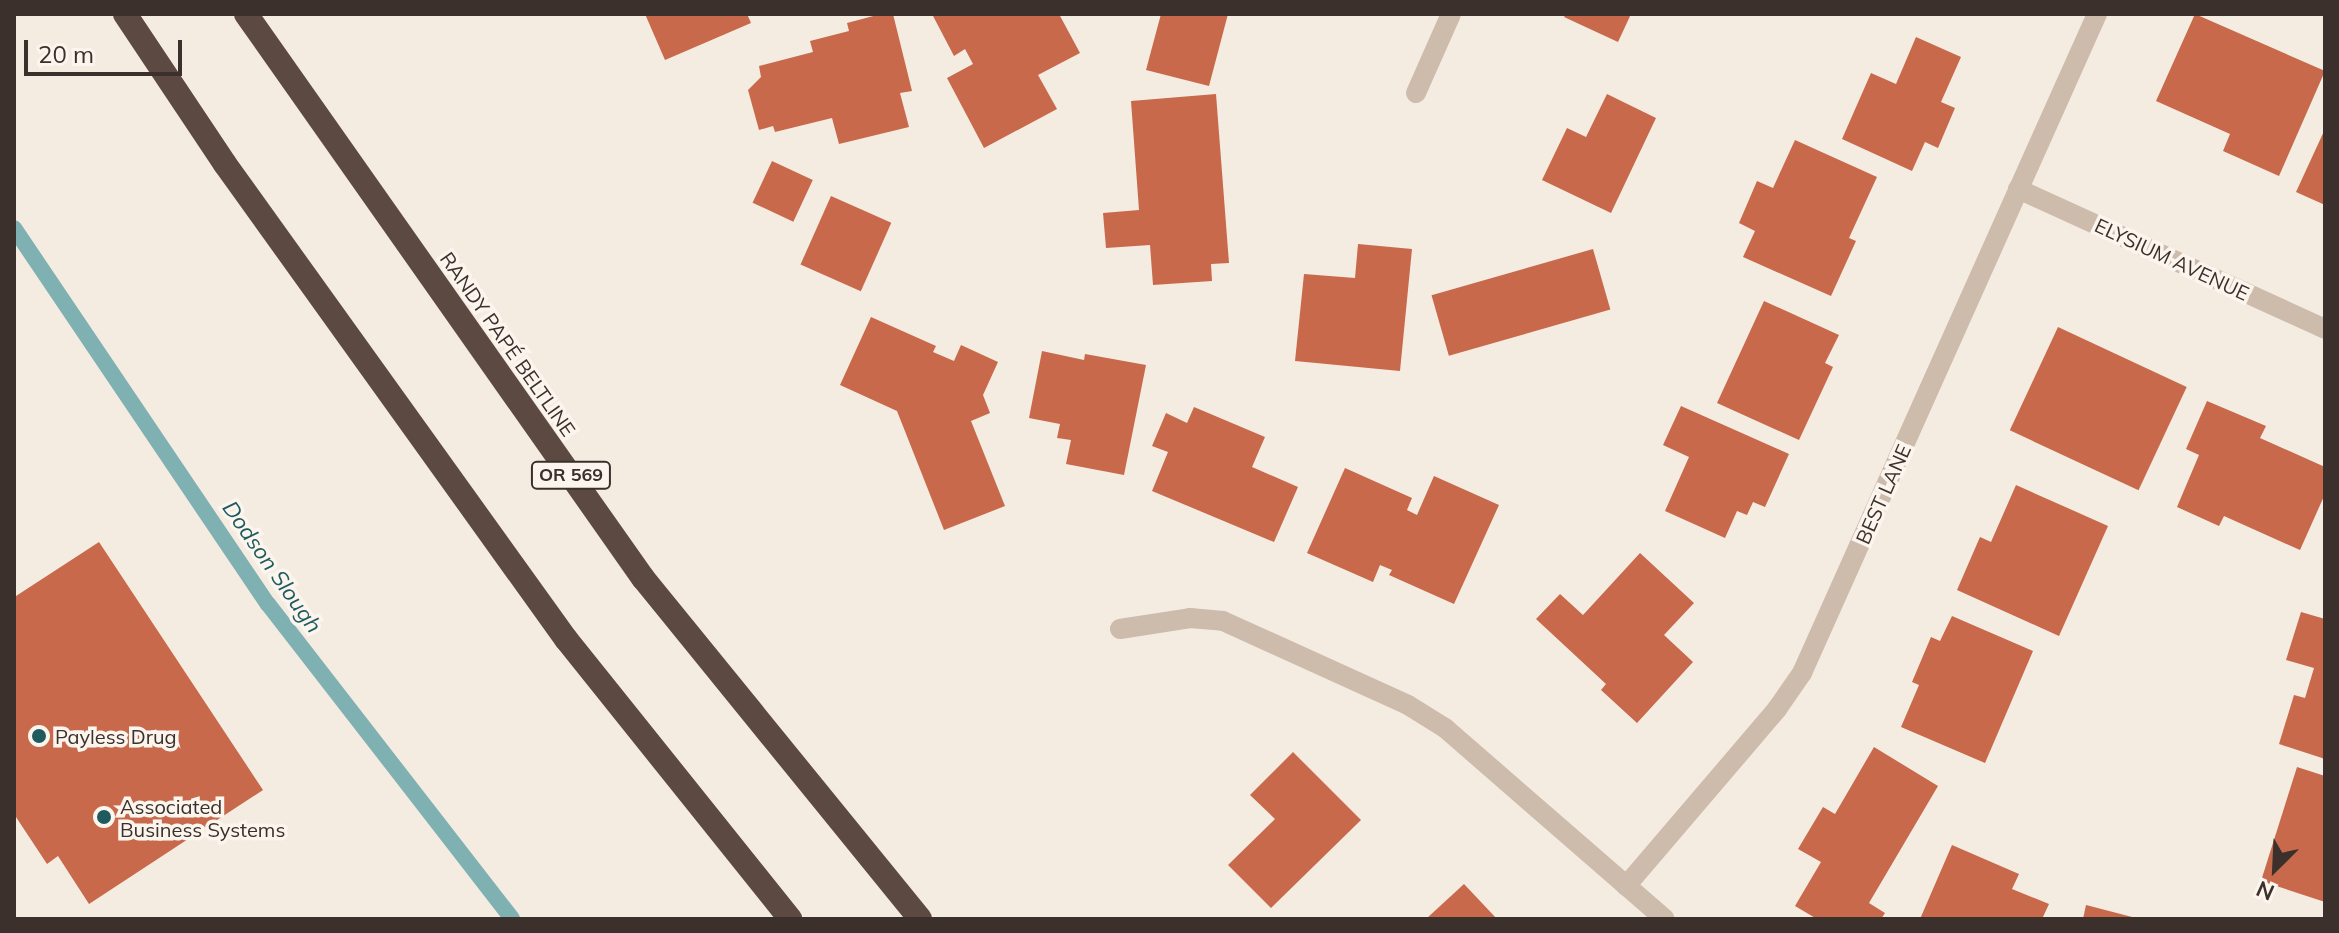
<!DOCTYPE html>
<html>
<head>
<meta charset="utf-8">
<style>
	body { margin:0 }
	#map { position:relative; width:2339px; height:933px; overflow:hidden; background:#f4ebe1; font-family:Mulish,sans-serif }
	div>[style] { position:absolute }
	.stream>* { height:16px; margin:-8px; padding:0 8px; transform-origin:8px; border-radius:8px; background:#7fb0b2 }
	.building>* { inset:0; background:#c8694b; transform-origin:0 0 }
	.minor>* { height:20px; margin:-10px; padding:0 10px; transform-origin:10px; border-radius:10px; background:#cdbbac }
	.motorway>* { height:24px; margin:-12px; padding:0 12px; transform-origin:12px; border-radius:12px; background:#5c4a42 }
	.dots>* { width:22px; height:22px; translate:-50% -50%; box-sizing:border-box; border:4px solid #fbf5ee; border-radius:50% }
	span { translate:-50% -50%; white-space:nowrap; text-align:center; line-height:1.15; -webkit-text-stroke:7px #fbf5ee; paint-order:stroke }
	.shield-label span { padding:2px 6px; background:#fbf5ee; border:2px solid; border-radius:6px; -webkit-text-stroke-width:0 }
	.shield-label { font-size:18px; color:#3b302b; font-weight:700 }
	.street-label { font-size:20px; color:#3b302b }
	.poi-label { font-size:20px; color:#3b302b }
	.left { translate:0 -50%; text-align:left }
	.water-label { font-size:22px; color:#1f5a5e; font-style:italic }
	.frame { position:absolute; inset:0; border:16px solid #3b302b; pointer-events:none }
	.north { position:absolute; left:2235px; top:829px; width:80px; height:80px; -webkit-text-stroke:6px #fbf5ee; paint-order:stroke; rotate:204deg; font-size:22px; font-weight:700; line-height:32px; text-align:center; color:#3b302b }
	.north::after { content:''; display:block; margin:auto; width:28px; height:36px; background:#3b302b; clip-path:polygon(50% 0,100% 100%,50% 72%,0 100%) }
	.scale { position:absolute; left:24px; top:40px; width:158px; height:36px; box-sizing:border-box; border:4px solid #3b302b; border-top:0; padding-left:10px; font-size:24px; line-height:28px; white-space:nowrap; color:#3b302b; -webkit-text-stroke:6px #fbf5ee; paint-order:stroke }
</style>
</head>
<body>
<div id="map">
	<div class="stream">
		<div style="left:14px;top:228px;width:454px;rotate:56deg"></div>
		<div style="left:268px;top:604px;width:398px;rotate:52.2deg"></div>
	</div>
	<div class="building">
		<div style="clip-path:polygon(645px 14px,747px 14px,751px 23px,665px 60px)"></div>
		<div style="clip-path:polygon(881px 14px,893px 14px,912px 91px,900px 93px,909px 127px,839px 144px,832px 118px,775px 132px,773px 126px,759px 130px,748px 90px,761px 77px,759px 66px,813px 52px,810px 41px,849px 31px,847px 23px)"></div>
		<div style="clip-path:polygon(932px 14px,1059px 14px,1080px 53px,1038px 75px,1057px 109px,984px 148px,947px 78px,973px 64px,965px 49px,954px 56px)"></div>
		<div style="clip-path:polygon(1161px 14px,1228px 14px,1209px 86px,1146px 70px)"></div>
		<div style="clip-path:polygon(1566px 14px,1631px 14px,1618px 42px,1564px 17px)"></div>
		<div style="clip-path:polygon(2195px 14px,2325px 71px,2279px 176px,2223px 151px,2230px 134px,2156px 101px)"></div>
		<div style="clip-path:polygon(1916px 37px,1961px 57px,1941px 102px,1955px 108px,1938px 148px,1925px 142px,1912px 171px,1842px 139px,1871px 73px,1896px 84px)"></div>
		<div style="clip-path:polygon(1216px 94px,1229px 263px,1211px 264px,1212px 281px,1153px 285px,1150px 245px,1106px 248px,1103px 213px,1139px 210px,1131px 101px)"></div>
		<div style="clip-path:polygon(1607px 94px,1656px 118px,1611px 213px,1542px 180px,1567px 128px,1586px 137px)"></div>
		<div style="clip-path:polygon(2325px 129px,2325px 205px,2296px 192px)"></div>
		<div style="clip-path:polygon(1795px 140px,1877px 177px,1849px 238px,1856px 241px,1831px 296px,1743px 257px,1755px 231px,1739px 223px,1757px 181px,1773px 188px)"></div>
		<div style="left:772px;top:161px;width:45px;height:46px;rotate:25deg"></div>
		<div style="left:831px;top:196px;width:66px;height:75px;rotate:24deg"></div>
		<div style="clip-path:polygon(1358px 244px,1412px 249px,1400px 371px,1295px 361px,1304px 274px,1355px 278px)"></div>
		<div style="left:1593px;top:249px;width:63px;height:168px;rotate:74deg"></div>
		<div style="clip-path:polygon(1764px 301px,1839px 335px,1825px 363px,1833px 367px,1799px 440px,1717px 403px)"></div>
		<div style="clip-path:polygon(871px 317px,936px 346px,933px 352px,954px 361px,961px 345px,998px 362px,983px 395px,990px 413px,971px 421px,1005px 506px,944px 530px,897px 411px,840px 385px)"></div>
		<div style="left:2058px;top:327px;width:142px;height:114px;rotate:25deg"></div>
		<div style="clip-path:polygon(1042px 351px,1084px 360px,1085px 354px,1146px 365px,1124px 475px,1066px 464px,1071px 440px,1057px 438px,1060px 424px,1029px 418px)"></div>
		<div style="clip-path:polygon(2207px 401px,2266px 426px,2260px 438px,2325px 467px,2325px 494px,2300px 550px,2224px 516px,2219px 526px,2177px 507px,2199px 455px,2186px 449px)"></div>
		<div style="clip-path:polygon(1681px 406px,1789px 454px,1765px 507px,1753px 502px,1747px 515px,1737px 511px,1725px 538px,1665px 511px,1689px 457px,1663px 445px)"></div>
		<div style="clip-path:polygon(1194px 407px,1265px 437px,1252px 467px,1298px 487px,1274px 542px,1152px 491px,1168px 452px,1152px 446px,1166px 413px,1187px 423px)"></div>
		<div style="clip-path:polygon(1345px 468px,1412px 498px,1407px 510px,1417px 515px,1434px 476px,1499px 505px,1454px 604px,1389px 575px,1392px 570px,1380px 565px,1373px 582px,1307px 553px)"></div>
		<div style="clip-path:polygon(2016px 485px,2108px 526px,2059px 636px,1957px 590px,1980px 537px,1991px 542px)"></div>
		<div style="clip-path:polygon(99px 542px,263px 790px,89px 904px,58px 856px,47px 864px,14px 814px,14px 592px,16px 596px)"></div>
		<div style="clip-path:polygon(1640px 553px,1694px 603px,1664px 635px,1693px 662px,1637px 723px,1601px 690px,1606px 684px,1536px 619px,1560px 594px,1583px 615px)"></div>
		<div style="clip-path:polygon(2301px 612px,2325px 619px,2325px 759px,2279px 744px,2294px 695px,2305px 698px,2314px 668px,2286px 660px)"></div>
		<div style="clip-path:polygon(1952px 616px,2033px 651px,1985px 763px,1901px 727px,1919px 685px,1912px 682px,1931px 637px,1940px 641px)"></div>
		<div style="clip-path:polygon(1874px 747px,1938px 786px,1869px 903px,1885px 913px,1881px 919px,1817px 919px,1795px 906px,1821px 862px,1798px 849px,1823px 807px,1835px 814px)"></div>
		<div style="clip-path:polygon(1293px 752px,1361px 820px,1271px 908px,1228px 865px,1275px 819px,1250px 795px)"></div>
		<div style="clip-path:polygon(2297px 767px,2325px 776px,2325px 902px,2261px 881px)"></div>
		<div style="clip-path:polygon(1952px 845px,2019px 874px,2012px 889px,2049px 904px,2042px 919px,1920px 919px)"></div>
		<div style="clip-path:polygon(1464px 884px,1497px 919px,1426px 919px)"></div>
		<div style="clip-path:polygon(2086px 905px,2136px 918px,2136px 919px,2083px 919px)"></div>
	</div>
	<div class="minor">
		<div style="left:1416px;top:93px;width:86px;rotate:-66.1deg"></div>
		<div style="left:2018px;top:189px;width:337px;rotate:24.5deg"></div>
		<div style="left:1120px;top:629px;width:71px;rotate:-8.9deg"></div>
		<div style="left:1190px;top:618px;width:33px;rotate:5deg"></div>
		<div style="left:1223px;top:621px;width:203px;rotate:24.4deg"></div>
		<div style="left:1408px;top:705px;width:44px;rotate:31.9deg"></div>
		<div style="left:1445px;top:728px;width:291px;rotate:41deg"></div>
		<div style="left:1626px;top:886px;width:233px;rotate:-49.5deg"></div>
		<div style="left:1777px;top:709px;width:44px;rotate:-55.2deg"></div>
		<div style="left:1802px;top:673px;width:722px;rotate:-65.88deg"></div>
	</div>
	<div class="motorway">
		<div style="left:125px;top:14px;width:180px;rotate:56.3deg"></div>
		<div style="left:225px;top:164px;width:585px;rotate:54.33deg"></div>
		<div style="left:566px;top:639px;width:359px;rotate:51.3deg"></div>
		<div style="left:246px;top:14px;width:690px;rotate:54.86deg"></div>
		<div style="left:643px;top:578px;width:439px;rotate:50.9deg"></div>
	</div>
	<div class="dots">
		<div style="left:39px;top:736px;background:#1f5a5e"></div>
		<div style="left:104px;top:817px;background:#1f5a5e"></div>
	</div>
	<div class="shield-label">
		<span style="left:571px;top:475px">OR 569</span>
	</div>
	<div class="street-label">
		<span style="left:2172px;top:259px;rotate:25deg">ELYSIUM AVENUE</span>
		<span style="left:508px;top:344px;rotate:55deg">RANDY PAPÉ BELTLINE</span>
		<span style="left:1883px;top:494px;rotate:-66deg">BEST LANE</span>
	</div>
	<div class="poi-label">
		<span class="left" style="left:55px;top:736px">Payless Drug</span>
		<span class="left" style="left:120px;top:818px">Associated<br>Business Systems</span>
	</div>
	<div class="water-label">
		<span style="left:272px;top:567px;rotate:55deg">Dodson Slough</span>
	</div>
	<div class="frame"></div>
	<div class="north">N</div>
	<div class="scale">20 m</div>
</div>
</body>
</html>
